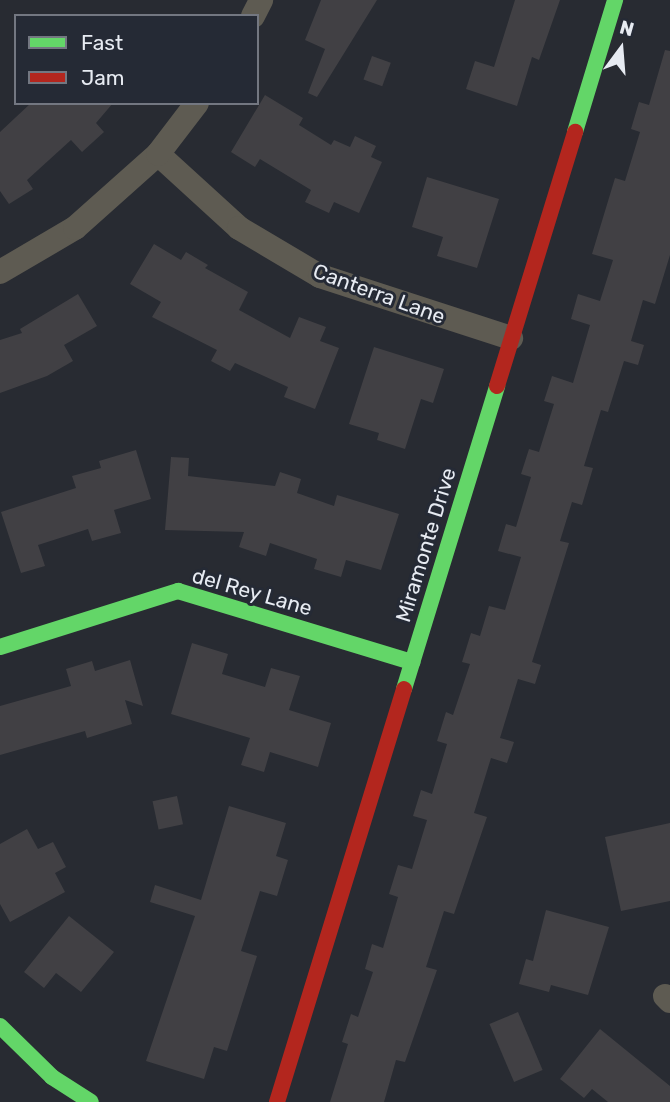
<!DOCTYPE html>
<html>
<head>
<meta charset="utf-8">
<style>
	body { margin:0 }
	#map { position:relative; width:670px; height:1102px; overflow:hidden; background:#282b32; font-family:Rubik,sans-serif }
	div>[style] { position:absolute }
	.building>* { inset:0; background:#414044; transform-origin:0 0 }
	.street>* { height:24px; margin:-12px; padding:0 12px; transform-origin:12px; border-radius:12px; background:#5e5b52 }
	.fast>* { height:16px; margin:-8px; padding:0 8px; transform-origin:8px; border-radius:8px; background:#63d668 }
	.jam>* { height:16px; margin:-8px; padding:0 8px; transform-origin:8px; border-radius:8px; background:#b3261e }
	span { translate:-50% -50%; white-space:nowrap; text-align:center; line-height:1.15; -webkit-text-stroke:6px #252a35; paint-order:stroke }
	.street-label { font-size:21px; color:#e7ebf2 }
	.legend { position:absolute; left:14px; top:14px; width:245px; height:91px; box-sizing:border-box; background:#252a35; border:2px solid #737781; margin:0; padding:9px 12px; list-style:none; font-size:21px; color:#e7ebf2 }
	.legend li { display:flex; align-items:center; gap:14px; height:35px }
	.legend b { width:35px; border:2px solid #737781 }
	.north { position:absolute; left:586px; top:14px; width:70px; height:70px; -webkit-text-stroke:5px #252a35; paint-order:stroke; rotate:16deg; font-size:19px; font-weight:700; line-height:28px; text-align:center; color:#e7ebf2 }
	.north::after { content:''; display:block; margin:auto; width:24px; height:32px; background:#e7ebf2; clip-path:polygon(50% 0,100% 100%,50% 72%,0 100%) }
</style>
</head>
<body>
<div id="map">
	<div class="building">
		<div style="clip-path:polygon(321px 0,377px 0,317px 97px,308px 93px,325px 49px,305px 40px)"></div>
		<div style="clip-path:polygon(515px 0,560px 0,539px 60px,532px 57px,517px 106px,466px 89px,475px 61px,494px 67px)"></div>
		<div style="clip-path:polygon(665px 50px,670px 51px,670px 255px,655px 304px,643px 300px,631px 341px,644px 345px,638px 365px,624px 361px,608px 412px,601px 410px,584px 466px,593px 468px,582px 505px,572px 502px,560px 541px,569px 543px,532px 662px,541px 665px,535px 684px,518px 679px,500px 738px,514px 742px,507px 763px,491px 758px,474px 813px,487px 817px,454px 914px,444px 911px,426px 967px,437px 970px,405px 1062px,396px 1060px,384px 1102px,330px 1102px,348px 1044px,342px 1042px,351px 1014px,358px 1017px,373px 972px,365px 969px,372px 944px,383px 948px,398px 897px,389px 894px,398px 865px,412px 869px,427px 820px,413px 816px,421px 790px,432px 794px,447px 744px,437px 741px,446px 712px,453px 715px,470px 664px,462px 662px,471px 633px,480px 636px,489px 606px,505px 610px,521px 557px,498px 551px,506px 524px,516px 527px,531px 477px,521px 474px,529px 449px,539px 452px,554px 404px,544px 401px,552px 376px,573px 383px,590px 325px,571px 319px,578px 294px,600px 301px,613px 260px,592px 254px,615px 178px,625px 181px,640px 132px,631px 129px,639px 102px,649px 105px)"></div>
		<div style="left:372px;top:56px;width:20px;height:25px;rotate:20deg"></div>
		<div style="clip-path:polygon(265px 95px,303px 118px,299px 125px,331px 145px,334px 140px,350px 147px,355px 136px,376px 146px,371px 157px,382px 162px,359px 213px,334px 202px,329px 213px,305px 202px,311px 190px,260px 159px,255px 167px,231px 152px)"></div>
		<div style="clip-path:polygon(31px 103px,113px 103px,96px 123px,104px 132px,82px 152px,71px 140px,27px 180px,33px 189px,9px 204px,0 191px,0 132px)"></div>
		<div style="clip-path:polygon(427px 177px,499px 199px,477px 268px,437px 256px,443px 237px,412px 227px)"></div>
		<div style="clip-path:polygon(154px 244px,181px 260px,186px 252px,208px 265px,205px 268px,248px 292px,239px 310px,290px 338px,299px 317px,326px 327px,320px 341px,339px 348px,315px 409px,284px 397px,288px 387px,235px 363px,230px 371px,211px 361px,217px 350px,152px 317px,161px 302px,130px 284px)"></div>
		<div style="clip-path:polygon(78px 294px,97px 326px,64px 345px,73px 361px,47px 376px,0 393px,0 340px,22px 333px,20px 329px)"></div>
		<div style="clip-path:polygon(374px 347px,444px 369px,433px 403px,421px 399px,405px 449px,377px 440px,379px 433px,349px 424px)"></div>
		<div style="clip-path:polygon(136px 450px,151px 499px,114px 510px,121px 533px,92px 541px,88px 529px,38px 545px,45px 566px,21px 573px,1px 512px,76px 488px,72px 476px,101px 468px,99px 461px)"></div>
		<div style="clip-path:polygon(171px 457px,189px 458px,188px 476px,275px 486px,280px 472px,301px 479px,297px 493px,334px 506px,337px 495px,399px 514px,381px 570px,346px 560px,341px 577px,314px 569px,317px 559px,270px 543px,266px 556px,239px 547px,244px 532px,165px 530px)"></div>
		<div style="clip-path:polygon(192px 643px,228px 654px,222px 674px,265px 687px,271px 668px,300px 676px,289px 710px,331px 723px,318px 767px,270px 752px,264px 772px,241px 765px,250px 738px,171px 714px)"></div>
		<div style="clip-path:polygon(130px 660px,143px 706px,125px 700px,132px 724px,87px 738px,85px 731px,0 755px,0 706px,71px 686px,66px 669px,92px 661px,95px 671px)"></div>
		<div style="left:177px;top:796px;width:29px;height:25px;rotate:78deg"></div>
		<div style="clip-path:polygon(229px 806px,286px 823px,276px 856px,288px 860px,277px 896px,260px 891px,241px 951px,257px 956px,227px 1051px,214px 1047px,204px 1079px,146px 1061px,195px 916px,150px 902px,155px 885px,201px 900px)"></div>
		<div style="clip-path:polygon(670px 823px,670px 901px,621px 911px,605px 837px)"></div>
		<div style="clip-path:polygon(27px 829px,38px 849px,53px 842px,66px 867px,55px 873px,65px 892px,10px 922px,0 904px,0 844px)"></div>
		<div style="clip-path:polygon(546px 910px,609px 927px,588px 995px,551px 985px,549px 992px,519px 984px,526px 959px,533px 961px)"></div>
		<div style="clip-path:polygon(69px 916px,114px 952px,81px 992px,56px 973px,44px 988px,24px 972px)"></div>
		<div style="left:518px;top:1012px;width:63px;height:31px;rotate:67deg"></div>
		<div style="clip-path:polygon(600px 1029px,670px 1086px,670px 1102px,608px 1102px,592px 1089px,584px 1098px,560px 1079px)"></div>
	</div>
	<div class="street">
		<div style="left:253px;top:16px;width:18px;rotate:-63deg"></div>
		<div style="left:158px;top:154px;width:110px;rotate:42.4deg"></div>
		<div style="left:239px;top:228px;width:94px;rotate:30.7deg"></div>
		<div style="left:320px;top:276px;width:201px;rotate:18deg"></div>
		<div style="left:0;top:272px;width:87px;rotate:-30.4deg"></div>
		<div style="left:75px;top:228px;width:111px;rotate:-41.7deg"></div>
		<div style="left:158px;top:154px;width:64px;rotate:-52.6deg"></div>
		<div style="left:665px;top:996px;width:7px;rotate:45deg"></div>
	</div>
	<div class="fast">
		<div style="left:575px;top:132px;width:138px;rotate:-73.1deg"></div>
		<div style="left:0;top:647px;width:187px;rotate:-17.5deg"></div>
		<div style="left:178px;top:591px;width:245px;rotate:16.9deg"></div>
		<div style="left:404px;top:689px;width:317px;rotate:-72.9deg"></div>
		<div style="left:0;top:1026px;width:73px;rotate:44.4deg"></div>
		<div style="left:52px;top:1077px;width:46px;rotate:32.7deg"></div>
	</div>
	<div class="jam">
		<div style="left:497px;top:386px;width:266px;rotate:-72.9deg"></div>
		<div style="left:277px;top:1102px;width:432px;rotate:-72.9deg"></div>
	</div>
	<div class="street-label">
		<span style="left:379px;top:294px;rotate:20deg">Canterra Lane</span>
		<span style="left:426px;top:545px;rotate:-73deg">Miramonte Drive</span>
		<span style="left:252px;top:592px;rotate:16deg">del Rey Lane</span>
	</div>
	<ul class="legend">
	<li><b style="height:9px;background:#63d668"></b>Fast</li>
	<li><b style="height:9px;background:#b3261e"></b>Jam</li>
	</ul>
	<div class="north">N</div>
</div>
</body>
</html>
